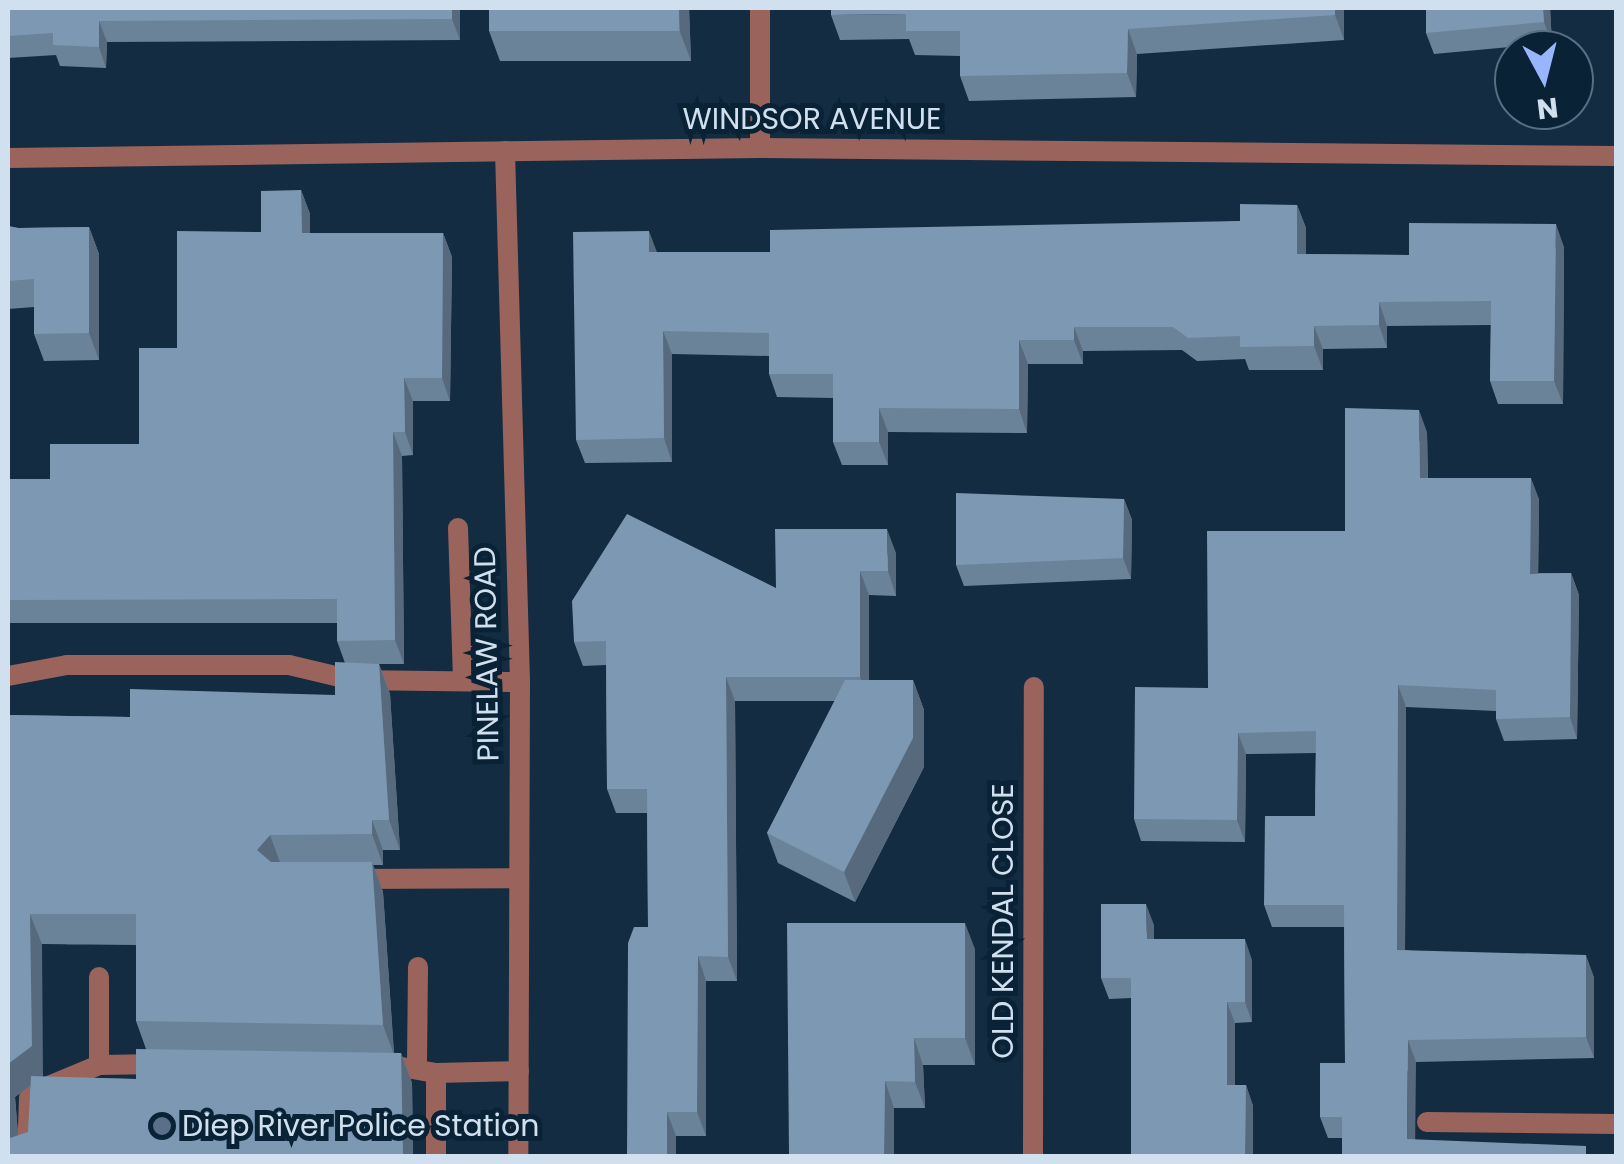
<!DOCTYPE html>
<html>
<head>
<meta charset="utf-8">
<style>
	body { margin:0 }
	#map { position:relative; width:1624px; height:1164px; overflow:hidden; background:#132c41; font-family:Poppins,sans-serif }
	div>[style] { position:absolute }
	.service>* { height:20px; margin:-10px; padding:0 10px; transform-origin:10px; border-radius:10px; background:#9a645c }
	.minor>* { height:20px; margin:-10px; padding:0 10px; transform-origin:10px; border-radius:10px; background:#9a645c }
	.wall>* { inset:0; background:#6b8399 }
	.shaded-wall>* { inset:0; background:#576a7d }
	.building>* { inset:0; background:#7c98b2; transform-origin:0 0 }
	.dots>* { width:28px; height:28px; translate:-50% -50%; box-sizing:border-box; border:5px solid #092236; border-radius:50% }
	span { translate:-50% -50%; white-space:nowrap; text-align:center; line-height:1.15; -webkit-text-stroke:10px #092236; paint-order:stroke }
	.street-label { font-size:30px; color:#d1e0ee }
	.poi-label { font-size:30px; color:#d1e0ee }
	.left { translate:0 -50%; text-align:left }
	.frame { position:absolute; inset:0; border:10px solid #d1e0ee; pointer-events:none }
	.north { position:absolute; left:1494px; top:30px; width:100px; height:100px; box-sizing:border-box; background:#092236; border:2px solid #596e80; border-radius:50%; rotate:173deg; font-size:28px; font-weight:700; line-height:40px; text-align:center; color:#d1e0ee }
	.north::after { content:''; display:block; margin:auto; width:35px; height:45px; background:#99b5fd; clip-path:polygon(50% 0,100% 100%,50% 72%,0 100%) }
</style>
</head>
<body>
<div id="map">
	<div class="service">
		<div style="left:458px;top:528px;width:153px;rotate:88.1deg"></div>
		<div style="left:8px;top:676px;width:60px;rotate:-10.6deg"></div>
		<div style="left:67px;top:665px;width:222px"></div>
		<div style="left:289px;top:665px;width:65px;rotate:13.4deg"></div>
		<div style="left:352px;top:680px;width:168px;rotate:0.7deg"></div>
		<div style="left:351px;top:879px;width:168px;rotate:-0.3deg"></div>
		<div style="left:99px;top:977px;width:88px;rotate:90deg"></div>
		<div style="left:379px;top:1063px;width:58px;rotate:10deg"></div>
		<div style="left:436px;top:1073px;width:83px;rotate:-1.4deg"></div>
		<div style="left:417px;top:1063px;width:96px;rotate:-89.4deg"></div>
		<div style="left:436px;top:1073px;width:83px;rotate:90deg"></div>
		<div style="left:1427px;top:1122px;width:189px;rotate:0.6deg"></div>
		<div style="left:27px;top:1156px;width:58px;rotate:-88deg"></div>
		<div style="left:29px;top:1098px;width:13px;rotate:-39deg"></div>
		<div style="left:39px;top:1090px;width:65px;rotate:-22.6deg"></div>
		<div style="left:99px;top:1065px;width:61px;rotate:-0.9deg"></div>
	</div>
	<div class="minor">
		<div style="left:760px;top:8px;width:140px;rotate:90deg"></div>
		<div style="left:505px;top:151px;width:531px;rotate:88.38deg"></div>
		<div style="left:520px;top:682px;width:474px;rotate:90.2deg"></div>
		<div style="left:8px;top:158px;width:752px;rotate:-0.76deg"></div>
		<div style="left:760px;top:148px;width:856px;rotate:0.54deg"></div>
		<div style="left:1033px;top:1156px;width:469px;rotate:-89.9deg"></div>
	</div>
	<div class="wall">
		<div style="clip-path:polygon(8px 8px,460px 8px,460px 40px,107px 42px,106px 68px,60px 66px,56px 55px,8px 58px)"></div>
		<div style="clip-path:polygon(489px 8px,689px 8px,691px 61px,500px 61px,489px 31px)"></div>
		<div style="clip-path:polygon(1344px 8px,1344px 40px,1137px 54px,1136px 97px,969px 101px,960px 76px,960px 56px,915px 55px,909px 39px,840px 40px,831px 15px)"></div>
		<div style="clip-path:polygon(1426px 8px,1550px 8px,1552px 43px,1434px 54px,1426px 33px)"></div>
		<div style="clip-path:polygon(evenodd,301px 190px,310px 214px,310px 233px,443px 233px,452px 257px,450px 401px,413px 401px,413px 455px,402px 456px,404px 664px,379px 664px,390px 694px,400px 850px,383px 850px,383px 865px,373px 865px,383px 892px,394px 1053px,401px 1053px,412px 1083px,413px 1156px,8px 1156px,8px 715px,130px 717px,335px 695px,345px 663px,337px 641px,337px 623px,8px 623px,8px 479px,50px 479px,139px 444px,177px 348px,261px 232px,301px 190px,42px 944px,136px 945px,136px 1021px,146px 1049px,136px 1079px,42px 1077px,42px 944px,301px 190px,31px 1085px,28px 1132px,18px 1135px,15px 1097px,31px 1085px)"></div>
		<div style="clip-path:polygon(1297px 205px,1306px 228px,1306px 254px,1409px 255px,1564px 247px,1563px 404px,1498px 404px,1490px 381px,1491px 325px,1387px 326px,1387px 348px,1323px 349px,1323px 370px,1249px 370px,1245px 359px,1197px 361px,1182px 350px,1083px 351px,1083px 364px,1028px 364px,1027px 433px,888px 432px,888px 465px,842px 465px,833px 442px,833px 398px,777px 397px,769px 374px,769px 356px,672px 354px,672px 462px,585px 463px,576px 440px,657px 252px,770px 252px,1240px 221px)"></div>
		<div style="clip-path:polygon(8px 226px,18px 228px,89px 227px,99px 254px,99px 360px,44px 361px,34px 334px,34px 307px,8px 309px)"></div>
		<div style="clip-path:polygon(1427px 432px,1428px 478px,1539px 499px,1538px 573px,1571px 573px,1579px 595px,1577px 739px,1504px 741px,1496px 719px,1496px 711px,1406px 707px,1405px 950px,1594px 977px,1594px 1058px,1416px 1062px,1342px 1138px,1328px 1138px,1320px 1117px,1345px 1063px,1344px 927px,1272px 927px,1264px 905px,1315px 816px,1316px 753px,1246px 754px,1245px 842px,1141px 841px,1134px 819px,1208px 688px,1345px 531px)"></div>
		<div style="clip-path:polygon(1124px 499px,1132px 520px,1131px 579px,964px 586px,956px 565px)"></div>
		<div style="clip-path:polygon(896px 553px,896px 596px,869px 595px,869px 680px,913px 680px,924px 710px,924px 767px,855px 902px,778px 863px,767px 833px,835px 701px,735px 701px,737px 981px,706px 981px,706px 1136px,676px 1136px,676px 1156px,627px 1156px,648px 927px,647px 813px,616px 813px,607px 789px,606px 665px,583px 666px,574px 642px,776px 588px)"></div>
		<div style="clip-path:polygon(1154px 925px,1154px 939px,1252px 960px,1252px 1022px,1235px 1023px,1235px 1085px,1246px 1085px,1253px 1106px,1253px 1156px,1131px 1156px,1131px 998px,1109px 999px,1101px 978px)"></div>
		<div style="clip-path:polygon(975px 949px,975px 1065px,923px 1065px,925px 1108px,894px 1108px,894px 1156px,789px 1156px)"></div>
	</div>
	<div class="shaded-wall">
		<div style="clip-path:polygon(452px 8px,460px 8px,460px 40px,452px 19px)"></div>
		<div style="clip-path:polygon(679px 8px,689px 8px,691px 61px,680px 32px)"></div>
		<div style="clip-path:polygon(1335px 8px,1344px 8px,1344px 40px,1335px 15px)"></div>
		<div style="clip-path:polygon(1543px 8px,1550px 8px,1552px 43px,1544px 22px)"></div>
		<div style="clip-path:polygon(99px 21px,107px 42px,106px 68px,99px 47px)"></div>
		<div style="clip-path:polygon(1128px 29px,1137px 54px,1136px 97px,1127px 73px)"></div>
		<div style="clip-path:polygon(301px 190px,310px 214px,310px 256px,302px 233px)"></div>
		<div style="clip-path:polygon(1297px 205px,1306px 228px,1306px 277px,1297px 254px)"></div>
		<div style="clip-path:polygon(1556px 224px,1564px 247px,1563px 404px,1554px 381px)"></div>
		<div style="clip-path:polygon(89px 227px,99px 254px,99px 360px,89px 333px)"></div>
		<div style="clip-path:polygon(649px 231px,658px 255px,649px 252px)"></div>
		<div style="clip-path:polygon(443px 233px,452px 257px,450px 401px,442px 378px)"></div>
		<div style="clip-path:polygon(1379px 302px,1387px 326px,1387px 348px,1379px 325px)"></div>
		<div style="clip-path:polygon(1314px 326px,1323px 349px,1323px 370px,1314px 346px)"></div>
		<div style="clip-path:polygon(1074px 327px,1083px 351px,1083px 364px,1074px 340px)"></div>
		<div style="clip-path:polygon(663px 331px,672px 354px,672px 462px,664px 438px)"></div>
		<div style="clip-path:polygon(1019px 340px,1028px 364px,1027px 433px,1019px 409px)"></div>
		<div style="clip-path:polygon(404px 378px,413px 401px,413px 455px,405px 432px)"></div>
		<div style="clip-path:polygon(879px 408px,888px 432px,888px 465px,879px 442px)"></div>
		<div style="clip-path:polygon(1419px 410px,1427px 432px,1428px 499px,1420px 478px)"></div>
		<div style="clip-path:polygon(393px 432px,402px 456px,404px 664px,395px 640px)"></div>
		<div style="clip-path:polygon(1531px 478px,1539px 499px,1538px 595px,1530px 574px)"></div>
		<div style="clip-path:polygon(1124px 499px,1132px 520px,1131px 579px,1123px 558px)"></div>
		<div style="clip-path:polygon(887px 529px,896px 553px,896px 596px,888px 571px)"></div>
		<div style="clip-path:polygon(860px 571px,869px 595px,869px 701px,860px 677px)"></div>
		<div style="clip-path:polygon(1571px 573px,1579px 595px,1577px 739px,1570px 717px)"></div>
		<div style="clip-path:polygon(379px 664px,390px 694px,400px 850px,389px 820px)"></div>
		<div style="clip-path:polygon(726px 677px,735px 701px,737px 981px,728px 957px)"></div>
		<div style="clip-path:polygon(913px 680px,924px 710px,924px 767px,855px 902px,844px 872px)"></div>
		<div style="clip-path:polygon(1398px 685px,1406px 707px,1405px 971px,1397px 950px)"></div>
		<div style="clip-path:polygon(1238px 733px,1246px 754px,1245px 842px,1237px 820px)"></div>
		<div style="clip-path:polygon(372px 820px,383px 850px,383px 865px,372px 834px)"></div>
		<div style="clip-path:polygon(270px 835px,281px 865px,268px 880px,257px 850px)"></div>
		<div style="clip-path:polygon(372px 862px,383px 892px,394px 1055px,383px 1025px)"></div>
		<div style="clip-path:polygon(1146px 904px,1154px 925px,1154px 959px,1147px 939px)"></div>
		<div style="clip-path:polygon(30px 914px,42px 944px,43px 1076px,15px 1097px,20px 1156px,10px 1138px,8px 1110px,8px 1064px)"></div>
		<div style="clip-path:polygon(965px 923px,975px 949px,975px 1065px,965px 1038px)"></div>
		<div style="clip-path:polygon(1245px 939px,1252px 960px,1252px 1022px,1245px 1002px)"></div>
		<div style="clip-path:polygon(1586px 955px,1594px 977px,1594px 1058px,1586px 1037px)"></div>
		<div style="clip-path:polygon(698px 956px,706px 981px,706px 1136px,697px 1112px)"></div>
		<div style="clip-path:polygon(1227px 1002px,1235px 1023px,1235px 1106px,1227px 1085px)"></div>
		<div style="clip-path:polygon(914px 1038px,923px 1065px,925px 1108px,915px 1082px)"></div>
		<div style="clip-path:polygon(1408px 1040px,1416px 1062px,1415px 1156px,1407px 1139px)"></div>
		<div style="clip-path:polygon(401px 1053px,412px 1083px,413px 1156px,403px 1156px)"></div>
		<div style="clip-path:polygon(885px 1081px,894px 1108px,894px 1156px,884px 1156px)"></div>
		<div style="clip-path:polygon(1246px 1085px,1253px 1106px,1253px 1156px,1245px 1156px)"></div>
		<div style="clip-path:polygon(667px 1112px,676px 1136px,676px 1156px,667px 1156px)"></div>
	</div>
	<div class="building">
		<div style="clip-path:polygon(8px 8px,452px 8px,452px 19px,99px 21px,99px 47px,53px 45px,53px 33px,8px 36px)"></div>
		<div style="left:489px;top:8px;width:190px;height:23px"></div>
		<div style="clip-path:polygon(831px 8px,1335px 8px,1335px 15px,1128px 29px,1127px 73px,960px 76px,960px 31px,906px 31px,906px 14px,831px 15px)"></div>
		<div style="clip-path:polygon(1426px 8px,1543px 8px,1544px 22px,1426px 33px)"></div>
		<div style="clip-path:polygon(301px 190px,302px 233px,443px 233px,442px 378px,404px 378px,405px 432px,393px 432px,395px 640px,337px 641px,337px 599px,8px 600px,8px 479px,50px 479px,50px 444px,139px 444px,139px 348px,177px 348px,177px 231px,261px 232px,261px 191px)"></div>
		<div style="clip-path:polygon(1240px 204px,1297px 205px,1297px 254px,1409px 255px,1409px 223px,1556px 224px,1554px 381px,1490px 381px,1491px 301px,1379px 302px,1379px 325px,1314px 326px,1314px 346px,1240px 347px,1240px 336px,1188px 338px,1173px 327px,1074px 327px,1074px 340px,1019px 340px,1019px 409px,879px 408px,879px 442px,833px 442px,833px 374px,769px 374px,769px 333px,663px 331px,664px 438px,576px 440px,573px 232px,649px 231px,649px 252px,770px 252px,770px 230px,1240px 221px)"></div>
		<div style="clip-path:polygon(8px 226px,18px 228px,89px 227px,89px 333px,34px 334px,34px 279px,8px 281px)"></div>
		<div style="clip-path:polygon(1345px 408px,1419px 410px,1420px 478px,1531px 478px,1530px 574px,1571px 573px,1570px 717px,1496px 719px,1496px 690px,1398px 685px,1397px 950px,1586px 955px,1586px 1037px,1408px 1040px,1407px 1139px,1586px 1146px,1586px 1156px,1342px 1156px,1342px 1117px,1320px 1117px,1320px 1063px,1345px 1063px,1344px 905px,1264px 905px,1265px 816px,1315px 816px,1316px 731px,1238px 733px,1237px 820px,1134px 819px,1135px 687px,1208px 688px,1207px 531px,1345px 531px)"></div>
		<div style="clip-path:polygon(956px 493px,1124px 499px,1123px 558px,956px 565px)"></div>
		<div style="clip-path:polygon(627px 514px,776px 588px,775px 529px,887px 529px,888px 571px,860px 571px,860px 677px,726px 677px,728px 957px,698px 956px,697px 1112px,667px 1112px,667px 1156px,627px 1156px,628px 943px,634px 927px,648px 927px,647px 789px,607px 789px,606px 641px,574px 642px,572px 601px)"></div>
		<div style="clip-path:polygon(335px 662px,379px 664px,389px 820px,372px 820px,372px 834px,270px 835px,257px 850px,271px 862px,372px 862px,383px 1025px,136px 1021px,136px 914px,30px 914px,32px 1046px,8px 1064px,8px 715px,130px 717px,130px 689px,335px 695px)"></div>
		<div style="clip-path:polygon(845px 680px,913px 680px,913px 738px,844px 872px,767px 833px)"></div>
		<div style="clip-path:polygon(1101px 904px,1146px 904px,1147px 939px,1245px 939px,1245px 1002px,1227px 1002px,1227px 1085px,1246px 1085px,1245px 1156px,1131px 1156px,1131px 978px,1101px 978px)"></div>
		<div style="clip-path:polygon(787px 923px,965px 923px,965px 1038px,914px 1038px,915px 1082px,885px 1081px,884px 1156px,789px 1156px)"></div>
		<div style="clip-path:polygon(136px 1049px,401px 1053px,403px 1156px,8px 1156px,8px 1110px,10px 1138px,28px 1132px,31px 1076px,136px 1079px)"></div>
	</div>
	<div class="dots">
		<div style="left:162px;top:1126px;background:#5c6f8a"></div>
	</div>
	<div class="street-label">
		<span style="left:812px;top:119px">WINDSOR AVENUE</span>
		<span style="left:487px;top:654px;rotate:-91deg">PINELAW ROAD</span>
		<span style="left:1003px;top:921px;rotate:-90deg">OLD KENDAL CLOSE</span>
	</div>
	<div class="poi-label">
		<span class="left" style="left:182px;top:1126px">Diep River Police Station</span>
	</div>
	<div class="frame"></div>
	<div class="north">N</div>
</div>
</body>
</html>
